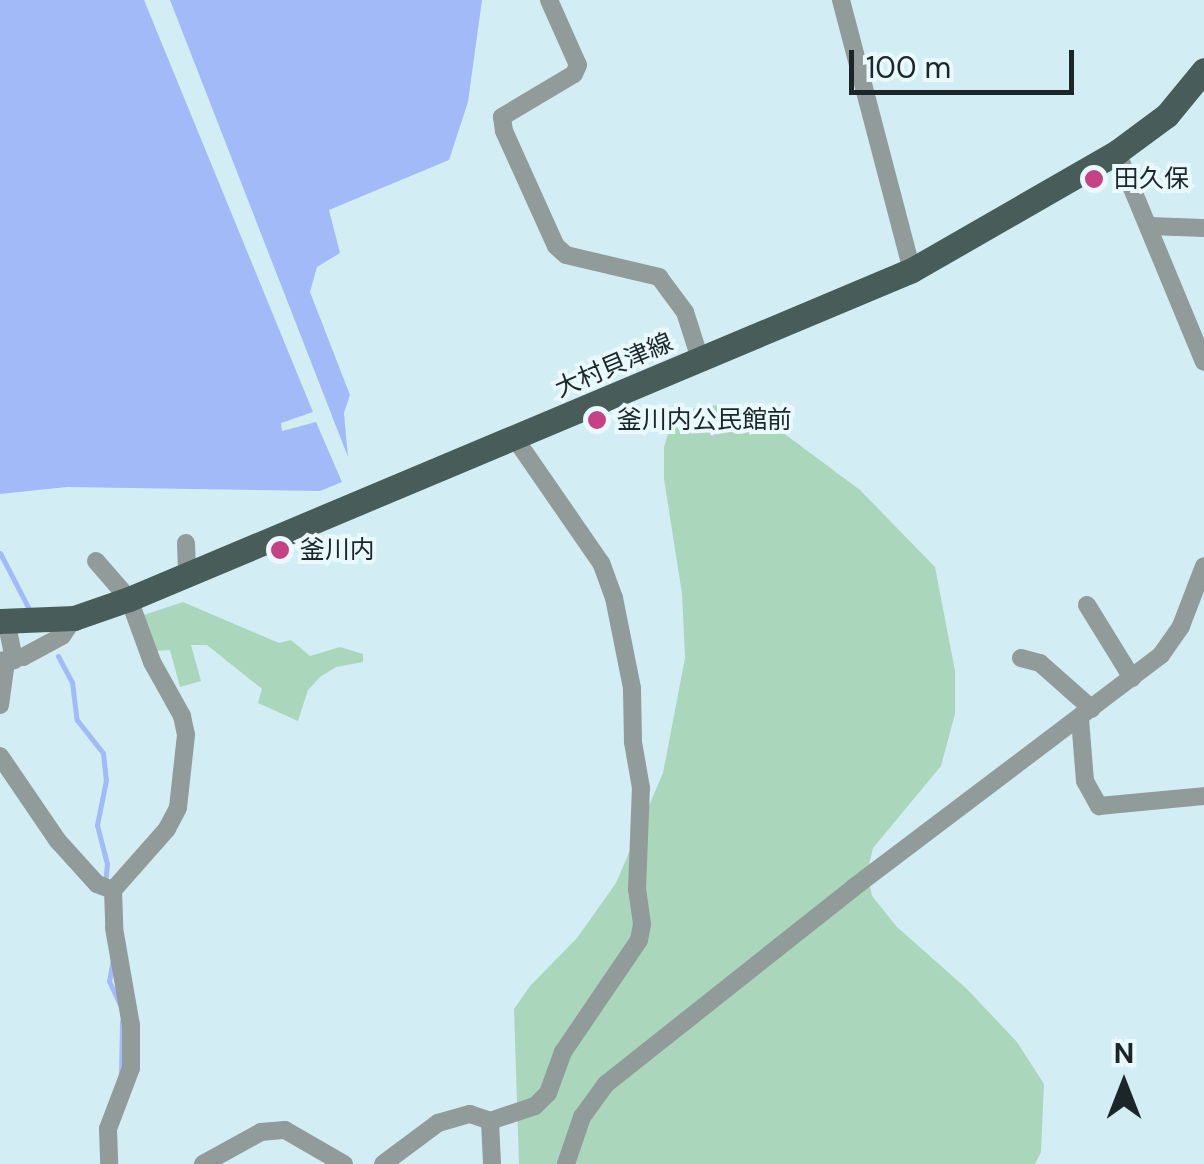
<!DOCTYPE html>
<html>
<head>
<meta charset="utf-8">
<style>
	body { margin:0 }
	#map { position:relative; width:1204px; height:1164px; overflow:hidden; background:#d2eef4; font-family:"DM Sans","Noto Sans JP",sans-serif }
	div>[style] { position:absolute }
	.green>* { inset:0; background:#aad7bb }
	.water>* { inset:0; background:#a3baf9 }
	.stream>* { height:5px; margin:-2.5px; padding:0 2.5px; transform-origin:2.5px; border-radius:2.5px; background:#a3baf9 }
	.minor>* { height:18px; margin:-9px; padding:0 9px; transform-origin:9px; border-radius:9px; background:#909b9a }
	.primary>* { height:25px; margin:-12.5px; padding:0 12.5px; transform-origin:12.5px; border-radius:12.5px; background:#485d5a }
	.dots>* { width:28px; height:28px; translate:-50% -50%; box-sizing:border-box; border:5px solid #e9f9fd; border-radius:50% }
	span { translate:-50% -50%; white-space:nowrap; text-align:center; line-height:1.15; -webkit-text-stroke:8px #e9f9fd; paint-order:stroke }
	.poi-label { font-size:25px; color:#1c2628 }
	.left { translate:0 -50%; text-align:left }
	.street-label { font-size:25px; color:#1c2628 }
	.north { position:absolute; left:1074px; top:1034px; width:100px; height:100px; -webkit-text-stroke:8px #e9f9fd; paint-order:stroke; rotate:0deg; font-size:28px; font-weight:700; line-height:40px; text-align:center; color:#1c2628 }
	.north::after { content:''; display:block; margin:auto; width:35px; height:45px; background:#1c2628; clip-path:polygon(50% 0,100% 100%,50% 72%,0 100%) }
	.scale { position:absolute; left:849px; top:50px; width:225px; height:45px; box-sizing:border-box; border:5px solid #1c2628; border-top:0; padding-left:12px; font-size:30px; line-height:35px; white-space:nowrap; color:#1c2628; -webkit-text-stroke:8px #e9f9fd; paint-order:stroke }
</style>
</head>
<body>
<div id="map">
	<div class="green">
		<div style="clip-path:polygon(719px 405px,778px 429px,860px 490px,935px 567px,955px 671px,955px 714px,941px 766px,873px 848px,867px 873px,872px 896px,897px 927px,967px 989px,1017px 1042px,1044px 1084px,1041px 1152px,1035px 1164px,519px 1164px,514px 1009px,530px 986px,577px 938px,616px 883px,663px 773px,685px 658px,682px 594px,664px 479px,664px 447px,672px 420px,690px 409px)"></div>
		<div style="clip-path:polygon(183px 602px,279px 643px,291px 640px,310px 656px,340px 647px,363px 654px,363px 662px,336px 667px,320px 677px,308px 690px,298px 721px,258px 703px,262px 689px,207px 645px,191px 645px,201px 681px,180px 687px,170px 650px,154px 651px,144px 615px)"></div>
	</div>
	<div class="water">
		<div style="clip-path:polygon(0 0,144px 0,313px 412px,281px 423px,282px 431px,316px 422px,342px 482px,320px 491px,67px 487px,0 494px)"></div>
		<div style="clip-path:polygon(170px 0,482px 0,468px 102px,449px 160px,329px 210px,340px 253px,317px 267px,310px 292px,350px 395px,344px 413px,348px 457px)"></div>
	</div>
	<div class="stream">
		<div style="left:0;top:553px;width:61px;rotate:62.6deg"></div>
		<div style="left:58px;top:656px;width:30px;rotate:62deg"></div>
		<div style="left:72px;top:682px;width:38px;rotate:83deg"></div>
		<div style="left:77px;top:720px;width:42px;rotate:51.8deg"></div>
		<div style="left:103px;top:753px;width:27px;rotate:84deg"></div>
		<div style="left:106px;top:780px;width:46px;rotate:101.3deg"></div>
		<div style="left:97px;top:825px;width:40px;rotate:75.6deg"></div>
		<div style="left:107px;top:864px;width:20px;rotate:96deg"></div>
		<div style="left:113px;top:959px;width:22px;rotate:100deg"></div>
		<div style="left:109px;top:981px;width:26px;rotate:65deg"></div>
		<div style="left:121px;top:1075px;width:54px;rotate:-88.9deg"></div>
	</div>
	<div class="minor">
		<div style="left:549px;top:0;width:71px;rotate:66deg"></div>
		<div style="left:578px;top:65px;width:10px;rotate:114deg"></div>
		<div style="left:574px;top:74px;width:84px;rotate:149.2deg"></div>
		<div style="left:502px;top:117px;width:14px;rotate:82deg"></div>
		<div style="left:504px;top:131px;width:126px;rotate:65.7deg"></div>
		<div style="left:556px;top:246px;width:13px;rotate:42deg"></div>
		<div style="left:566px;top:255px;width:96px;rotate:13.3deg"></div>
		<div style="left:659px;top:277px;width:44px;rotate:53.4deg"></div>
		<div style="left:685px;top:312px;width:52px;rotate:72.3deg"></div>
		<div style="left:841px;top:0;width:279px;rotate:75.3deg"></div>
		<div style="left:1117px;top:152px;width:227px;rotate:67.5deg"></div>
		<div style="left:1149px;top:226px;width:55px;rotate:2.1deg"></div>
		<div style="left:186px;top:543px;width:33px;rotate:88deg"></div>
		<div style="left:96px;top:561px;width:50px;rotate:49deg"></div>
		<div style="left:129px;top:599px;width:67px;rotate:69.9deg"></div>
		<div style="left:152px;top:662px;width:62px;rotate:60.9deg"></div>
		<div style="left:182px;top:716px;width:19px;rotate:78deg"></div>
		<div style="left:186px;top:735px;width:73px;rotate:96.3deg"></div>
		<div style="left:178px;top:808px;width:24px;rotate:118deg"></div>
		<div style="left:167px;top:829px;width:81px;rotate:131.5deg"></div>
		<div style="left:113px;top:890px;width:38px;rotate:88deg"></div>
		<div style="left:114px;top:928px;width:98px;rotate:80.1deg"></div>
		<div style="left:131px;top:1025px;width:43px;rotate:90deg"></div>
		<div style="left:131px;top:1068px;width:65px;rotate:110.7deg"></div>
		<div style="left:108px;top:1129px;width:35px;rotate:88deg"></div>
		<div style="left:1087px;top:605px;width:86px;rotate:58.3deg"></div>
		<div style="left:6px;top:621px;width:40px;rotate:78deg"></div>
		<div style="left:1021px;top:658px;width:20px;rotate:15deg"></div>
		<div style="left:1040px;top:663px;width:69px;rotate:41.5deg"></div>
		<div style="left:0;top:661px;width:23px;rotate:-10deg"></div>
		<div style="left:23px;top:657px;width:44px;rotate:-28.3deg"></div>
		<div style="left:62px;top:636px;width:22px;rotate:-56deg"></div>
		<div style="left:0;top:705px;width:43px;rotate:-82.1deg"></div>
		<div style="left:1080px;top:719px;width:62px;rotate:85.4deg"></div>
		<div style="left:1085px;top:781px;width:29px;rotate:61deg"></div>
		<div style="left:1099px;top:806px;width:105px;rotate:-5.4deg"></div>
		<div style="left:0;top:756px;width:103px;rotate:55.7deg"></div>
		<div style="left:58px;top:841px;width:58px;rotate:47.8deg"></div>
		<div style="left:97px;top:884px;width:17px;rotate:21deg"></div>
		<div style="left:490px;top:1121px;width:43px;rotate:87.3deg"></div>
		<div style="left:203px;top:1164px;width:66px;rotate:-28.9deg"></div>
		<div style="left:261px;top:1132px;width:24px;rotate:-5deg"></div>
		<div style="left:285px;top:1130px;width:68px;rotate:30deg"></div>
		<div style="left:383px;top:1164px;width:69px;rotate:-36.7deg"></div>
		<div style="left:438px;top:1123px;width:33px;rotate:-16deg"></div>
		<div style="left:470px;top:1114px;width:21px;rotate:19deg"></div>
		<div style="left:490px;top:1121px;width:47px;rotate:-18.4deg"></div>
		<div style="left:535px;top:1106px;width:18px;rotate:-45deg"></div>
		<div style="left:548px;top:1093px;width:44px;rotate:-69.9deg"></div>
		<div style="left:563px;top:1052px;width:135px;rotate:-55.8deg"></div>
		<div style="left:639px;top:940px;width:16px;rotate:-79deg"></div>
		<div style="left:642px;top:924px;width:34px;rotate:-98deg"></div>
		<div style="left:637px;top:890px;width:102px;rotate:-87.8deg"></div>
		<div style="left:641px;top:788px;width:47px;rotate:-99.9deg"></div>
		<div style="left:633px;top:742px;width:54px;rotate:-91.1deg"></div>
		<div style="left:632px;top:688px;width:92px;rotate:-101.3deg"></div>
		<div style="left:614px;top:598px;width:37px;rotate:-110deg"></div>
		<div style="left:601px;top:563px;width:150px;rotate:-124.6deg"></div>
		<div style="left:566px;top:1164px;width:50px;rotate:-71.2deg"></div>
		<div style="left:582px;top:1117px;width:41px;rotate:-54deg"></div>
		<div style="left:606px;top:1084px;width:315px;rotate:-38.4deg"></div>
		<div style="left:853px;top:888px;width:386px;rotate:-37.1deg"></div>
		<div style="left:1161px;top:655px;width:35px;rotate:-55deg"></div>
		<div style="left:1181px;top:626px;width:64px;rotate:-69deg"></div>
	</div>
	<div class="primary">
		<div style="left:0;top:621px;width:74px;rotate:-2.3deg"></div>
		<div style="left:74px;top:618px;width:58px;rotate:-19.1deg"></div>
		<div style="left:129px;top:599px;width:849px;rotate:-22.79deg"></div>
		<div style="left:912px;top:270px;width:237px;rotate:-29.9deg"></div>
		<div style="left:1117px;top:152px;width:62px;rotate:-36.5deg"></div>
		<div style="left:1167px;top:115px;width:58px;rotate:-50.6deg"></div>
	</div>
	<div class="dots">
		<div style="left:1094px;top:179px;background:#c64286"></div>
		<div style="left:597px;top:420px;background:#c64286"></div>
		<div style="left:280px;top:550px;background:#c64286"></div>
	</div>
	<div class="poi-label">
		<span class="left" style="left:1114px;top:179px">田久保</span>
		<span class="left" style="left:617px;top:420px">釜川内公民館前</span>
		<span class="left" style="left:300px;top:550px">釜川内</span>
	</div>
	<div class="street-label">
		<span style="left:614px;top:366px;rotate:-23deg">大村貝津線</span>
	</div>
	<div class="north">N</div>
	<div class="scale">100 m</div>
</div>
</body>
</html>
